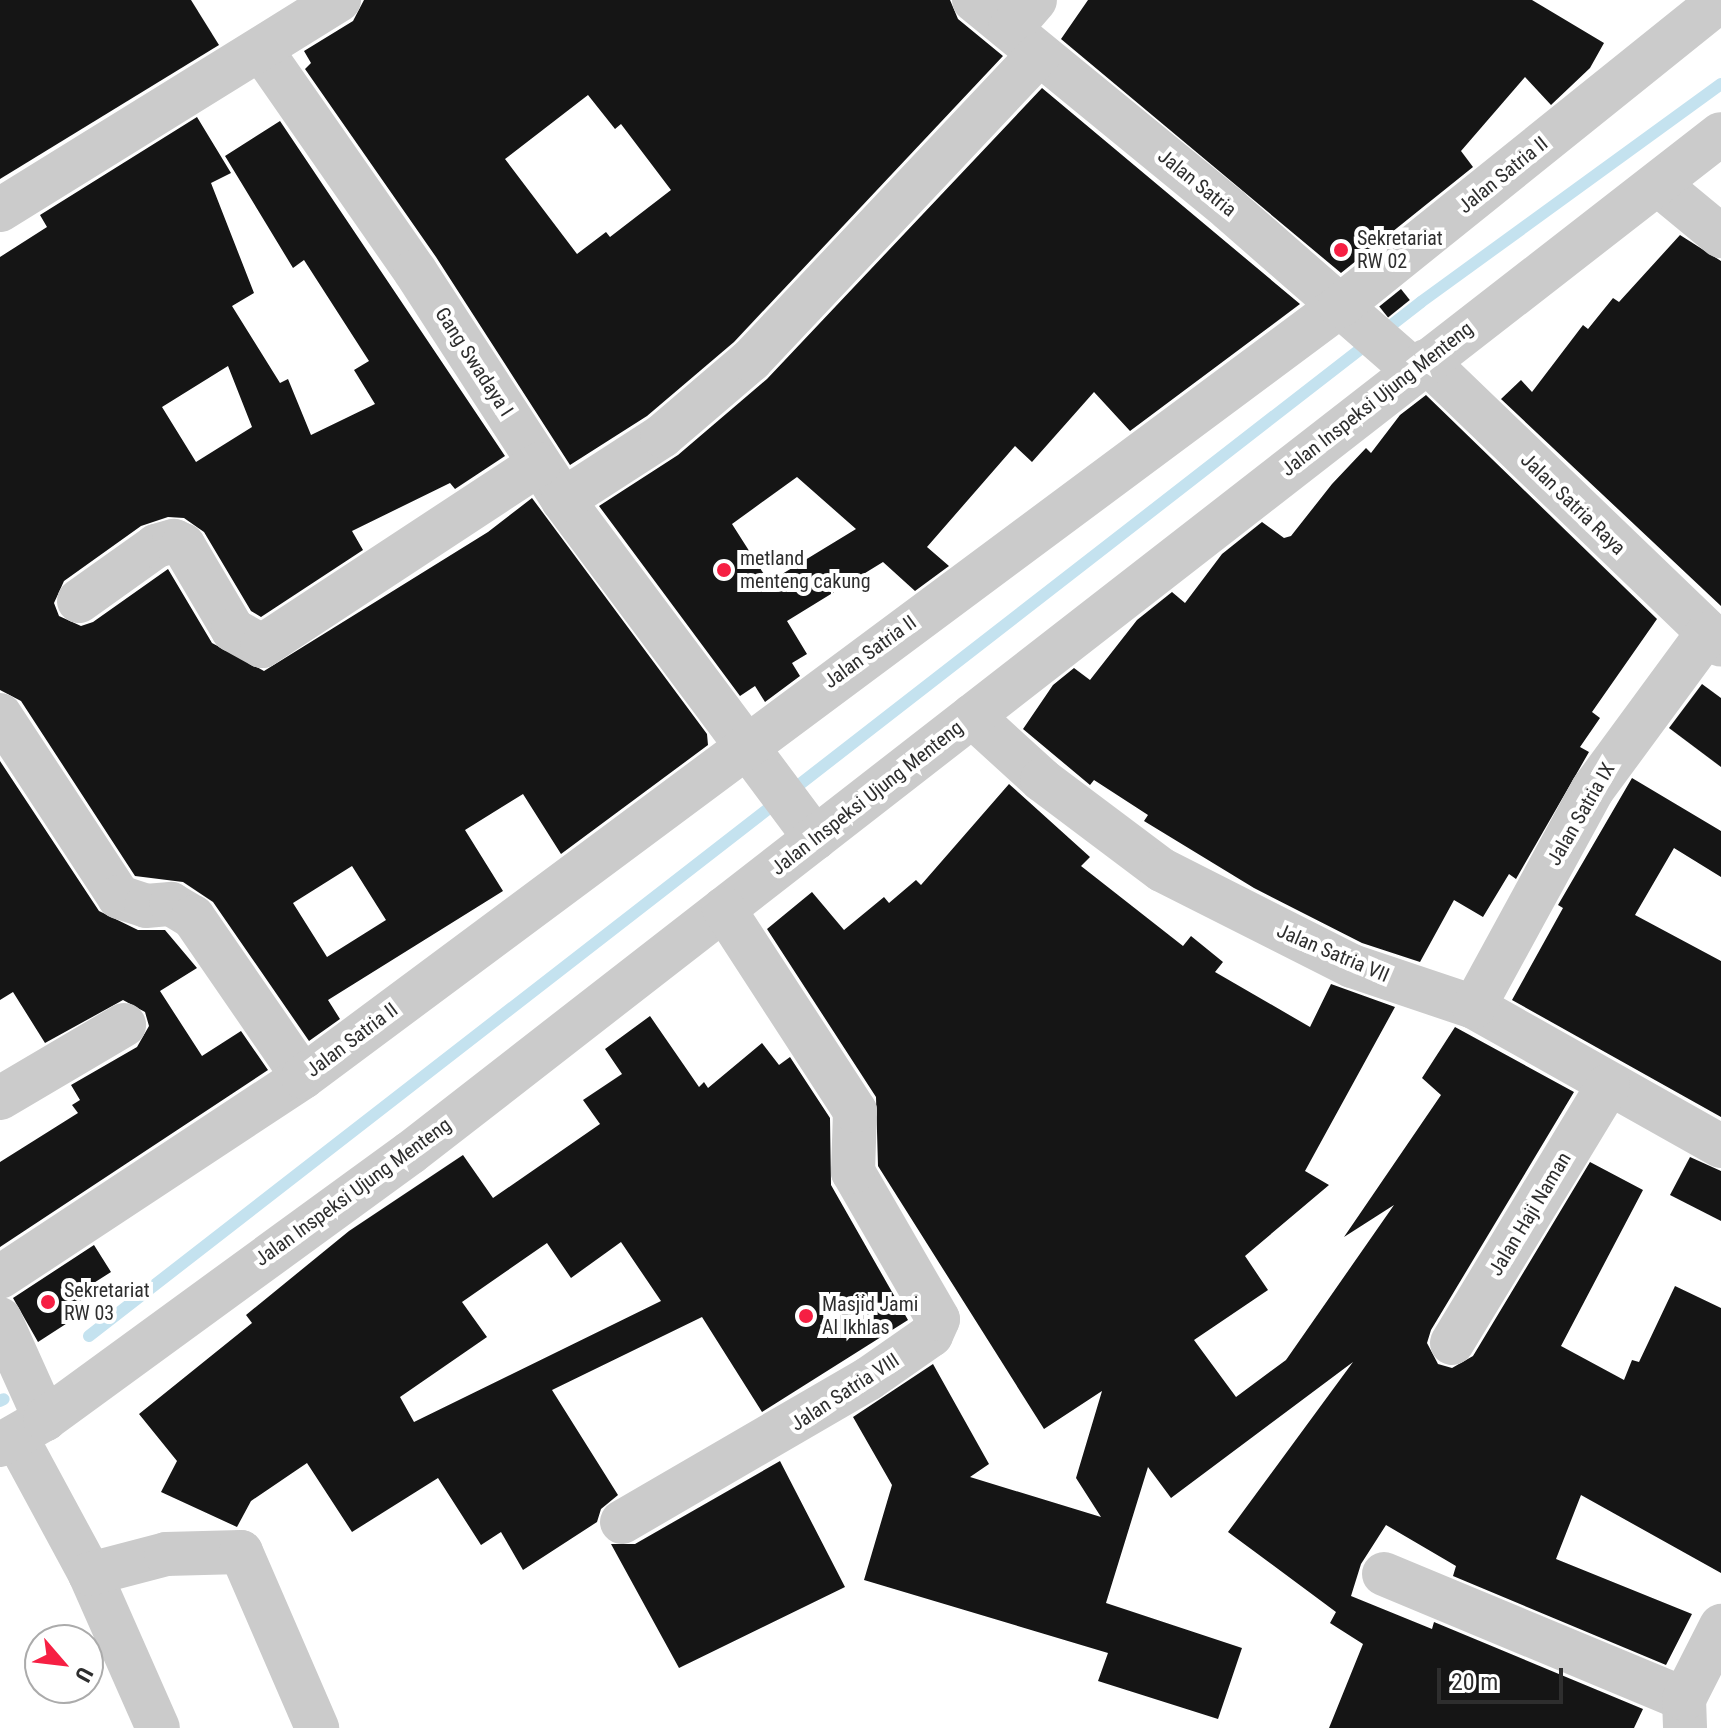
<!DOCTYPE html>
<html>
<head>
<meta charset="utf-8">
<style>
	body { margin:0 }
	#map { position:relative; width:1721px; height:1728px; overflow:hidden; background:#fff; font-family:"Roboto Condensed",sans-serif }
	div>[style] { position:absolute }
	.stream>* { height:12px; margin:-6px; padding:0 6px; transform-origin:6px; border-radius:6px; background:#c4e2ef }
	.building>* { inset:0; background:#151515; transform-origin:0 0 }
	.minor>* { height:44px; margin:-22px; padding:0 22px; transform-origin:22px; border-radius:22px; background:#cbcbcb }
	.dots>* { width:22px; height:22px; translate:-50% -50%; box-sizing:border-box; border:4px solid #fff; border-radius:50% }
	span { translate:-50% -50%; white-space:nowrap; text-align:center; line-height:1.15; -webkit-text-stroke:8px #fff; paint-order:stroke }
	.street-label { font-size:20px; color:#2e2e2e }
	.poi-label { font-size:20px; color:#2e2e2e }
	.left { translate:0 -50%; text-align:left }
	.north { position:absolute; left:24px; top:1624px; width:80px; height:80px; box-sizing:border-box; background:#fff; border:2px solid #ababab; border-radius:50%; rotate:118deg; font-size:22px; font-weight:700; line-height:32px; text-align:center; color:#2e2e2e }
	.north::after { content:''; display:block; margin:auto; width:28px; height:36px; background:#f61f43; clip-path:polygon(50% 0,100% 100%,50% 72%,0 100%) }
	.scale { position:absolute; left:1437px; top:1668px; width:126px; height:36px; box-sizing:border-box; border:4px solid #2e2e2e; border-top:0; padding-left:10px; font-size:24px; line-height:28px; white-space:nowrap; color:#2e2e2e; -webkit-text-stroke:6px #fff; paint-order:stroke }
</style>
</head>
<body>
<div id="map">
	<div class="stream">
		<div style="left:89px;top:1336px;width:1686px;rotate:-37.82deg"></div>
		<div style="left:1421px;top:302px;width:371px;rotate:-36deg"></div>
		<div style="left:0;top:1401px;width:4px;rotate:-27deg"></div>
	</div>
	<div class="building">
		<div style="clip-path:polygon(0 0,191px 0,219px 45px,0 179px)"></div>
		<div style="clip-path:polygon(evenodd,364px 0,950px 0,958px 19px,1003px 56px,734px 342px,647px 416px,570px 465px,436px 257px,305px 69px,311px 63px,304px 51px,353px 21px,364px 0,588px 95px,615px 129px,621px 124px,671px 190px,610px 237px,606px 232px,577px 254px,505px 159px,588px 95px)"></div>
		<div style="clip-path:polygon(1088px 0,1532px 0,1604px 43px,1590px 68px,1551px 105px,1525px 77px,1461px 151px,1473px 167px,1341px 273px,1061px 39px)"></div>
		<div style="clip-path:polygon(evenodd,1042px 88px,1300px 304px,1130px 431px,1094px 392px,1032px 462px,1015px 446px,927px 547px,949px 566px,915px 591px,883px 562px,787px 621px,807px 654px,792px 663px,800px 676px,765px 702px,755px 686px,740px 696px,599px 506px,678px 455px,767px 379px,1042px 88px,797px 477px,856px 529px,769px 582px,732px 524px,797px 477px)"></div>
		<div style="clip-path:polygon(evenodd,197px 117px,231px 173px,211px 183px,254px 293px,232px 306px,280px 383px,288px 379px,311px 435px,375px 404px,354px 370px,369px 361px,304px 260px,293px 268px,225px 156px,280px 121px,505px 456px,455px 489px,450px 483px,352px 531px,363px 550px,261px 617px,251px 611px,204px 532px,184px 518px,168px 517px,141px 526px,64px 581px,54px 603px,59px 616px,81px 626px,93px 622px,168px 569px,212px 643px,264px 671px,488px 532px,532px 498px,707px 734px,708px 745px,561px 854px,523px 794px,465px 830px,503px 891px,328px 1000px,340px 1019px,309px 1041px,213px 902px,183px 882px,135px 876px,21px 701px,0 690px,0 257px,47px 227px,40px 215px,197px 117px,228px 366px,252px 427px,196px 462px,162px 407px,228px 366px,197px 117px,352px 866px,386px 920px,327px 957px,293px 903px,352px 866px)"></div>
		<div style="clip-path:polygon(1680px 235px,1721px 261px,1721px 606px,1501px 399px,1521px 380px,1532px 392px,1583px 325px,1588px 329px,1613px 298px,1619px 302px)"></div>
		<div style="left:1401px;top:289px;width:14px;height:28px;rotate:51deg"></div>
		<div style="clip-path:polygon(1426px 395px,1657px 619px,1592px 712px,1600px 718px,1580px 747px,1589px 752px,1516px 879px,1509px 874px,1483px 917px,1454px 900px,1420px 962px,1362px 943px,1254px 888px,1144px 821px,1148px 815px,1094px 780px,1090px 785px,1023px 729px,1053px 685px,1074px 668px,1090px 680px,1137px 620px,1172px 592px,1185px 603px,1222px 554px,1262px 522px,1284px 538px,1291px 536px,1332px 484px,1366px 448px,1371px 453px,1400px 415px)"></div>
		<div style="clip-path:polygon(1702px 684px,1721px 698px,1721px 767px,1669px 728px)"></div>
		<div style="clip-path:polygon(0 761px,99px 911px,138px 930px,165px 930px,197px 968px,160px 991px,202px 1056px,241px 1031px,268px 1070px,0 1247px,0 1162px,78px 1113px,72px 1105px,80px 1100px,71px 1085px,137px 1047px,149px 1026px,145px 1012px,123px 1000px,45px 1043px,13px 992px,0 1000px)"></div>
		<div style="clip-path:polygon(1632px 778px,1721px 831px,1721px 877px,1674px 848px,1635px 915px,1721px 961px,1721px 1117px,1512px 1000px,1563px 908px,1558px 905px)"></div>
		<div style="clip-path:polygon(1009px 784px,1090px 857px,1081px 866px,1183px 946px,1191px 936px,1223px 962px,1215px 972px,1310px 1027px,1331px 984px,1395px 1007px,1305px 1171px,1329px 1185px,1245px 1256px,1268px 1290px,1194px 1340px,1236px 1397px,1286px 1360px,1394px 1205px,1344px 1237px,1441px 1095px,1422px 1078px,1455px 1027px,1574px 1092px,1431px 1330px,1427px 1343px,1438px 1364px,1452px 1368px,1473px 1356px,1590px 1162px,1643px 1190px,1561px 1346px,1624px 1380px,1632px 1360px,1639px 1362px,1675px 1286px,1721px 1308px,1721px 1573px,1581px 1495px,1556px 1559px,1692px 1614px,1666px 1665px,1453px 1576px,1456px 1566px,1386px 1525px,1361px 1564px,1351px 1596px,1432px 1629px,1434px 1622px,1643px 1709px,1634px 1728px,1329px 1728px,1363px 1644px,1330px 1623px,1336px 1612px,1228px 1532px,1353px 1362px,1171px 1498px,1148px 1467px,1106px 1603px,1242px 1648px,1218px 1719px,1098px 1681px,1108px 1653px,864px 1580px,892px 1485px,853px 1417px,933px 1364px,989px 1464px,970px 1477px,1101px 1517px,1076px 1478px,1102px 1391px,1044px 1429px,878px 1166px,876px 1097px,767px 929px,812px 892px,844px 930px,884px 897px,889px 903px,916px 880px,921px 885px)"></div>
		<div style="clip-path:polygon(evenodd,650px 1016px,699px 1087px,704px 1082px,708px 1088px,762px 1043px,779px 1065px,790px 1057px,830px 1118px,831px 1185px,908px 1320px,762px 1412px,702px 1317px,552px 1390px,618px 1495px,601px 1509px,597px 1522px,523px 1570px,501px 1532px,481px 1545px,438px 1478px,352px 1532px,307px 1463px,251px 1501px,237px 1527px,161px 1492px,177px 1461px,139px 1414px,252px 1323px,246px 1315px,349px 1231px,463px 1155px,493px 1198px,600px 1124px,583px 1100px,622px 1074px,605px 1049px,650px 1016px,621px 1242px,661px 1301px,414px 1422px,400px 1397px,487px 1337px,462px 1302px,547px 1243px,571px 1278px,621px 1242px)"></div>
		<div style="clip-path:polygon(1690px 1157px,1721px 1171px,1721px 1221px,1670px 1195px)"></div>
		<div style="clip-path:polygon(94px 1245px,111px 1272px,78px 1293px,89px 1309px,38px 1342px,13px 1298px)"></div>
		<div style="clip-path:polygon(780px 1461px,845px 1587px,679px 1668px,611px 1544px,635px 1544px)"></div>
	</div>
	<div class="minor">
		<div style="left:974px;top:0;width:330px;rotate:39.3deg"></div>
		<div style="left:1229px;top:209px;width:247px;rotate:41.1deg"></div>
		<div style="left:1010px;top:29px;width:38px;rotate:-49deg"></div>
		<div style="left:262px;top:51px;width:268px;rotate:55.2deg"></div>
		<div style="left:415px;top:271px;width:273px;rotate:57.1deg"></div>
		<div style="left:563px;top:500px;width:422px;rotate:53.3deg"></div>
		<div style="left:1658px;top:184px;width:82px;rotate:39.5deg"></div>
		<div style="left:0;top:210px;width:399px;rotate:-31.8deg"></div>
		<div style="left:1426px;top:361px;width:409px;rotate:43.9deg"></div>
		<div style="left:563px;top:500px;width:118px;rotate:-32.9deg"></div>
		<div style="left:662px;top:436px;width:117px;rotate:-40.5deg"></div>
		<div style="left:751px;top:360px;width:420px;rotate:-46.7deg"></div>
		<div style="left:79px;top:601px;width:95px;rotate:-35.5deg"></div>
		<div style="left:156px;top:546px;width:19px;rotate:-16deg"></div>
		<div style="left:174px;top:541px;width:10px;rotate:24deg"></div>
		<div style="left:183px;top:545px;width:99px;rotate:59.5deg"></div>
		<div style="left:233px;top:630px;width:33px;rotate:29deg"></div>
		<div style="left:262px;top:646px;width:331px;rotate:-33.3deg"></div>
		<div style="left:0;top:715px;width:217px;rotate:56.8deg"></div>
		<div style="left:119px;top:897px;width:28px;rotate:18deg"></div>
		<div style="left:146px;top:906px;width:25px;rotate:-5deg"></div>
		<div style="left:171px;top:904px;width:26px;rotate:31deg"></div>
		<div style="left:193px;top:917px;width:194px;rotate:55.5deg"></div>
		<div style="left:972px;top:716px;width:95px;rotate:42.4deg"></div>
		<div style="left:1042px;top:780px;width:150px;rotate:36.9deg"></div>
		<div style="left:1162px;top:870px;width:213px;rotate:26.8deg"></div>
		<div style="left:1352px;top:966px;width:129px;rotate:18.6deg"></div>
		<div style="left:1474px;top:1007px;width:283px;rotate:29.4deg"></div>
		<div style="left:1474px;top:1007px;width:248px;rotate:-61.4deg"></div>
		<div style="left:1593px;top:789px;width:192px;rotate:-53.7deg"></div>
		<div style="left:0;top:1098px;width:144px;rotate:-30.5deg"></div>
		<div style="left:0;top:1277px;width:363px;rotate:-33.4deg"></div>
		<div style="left:303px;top:1077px;width:1292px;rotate:-36.63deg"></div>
		<div style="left:1340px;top:306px;width:489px;rotate:-38.8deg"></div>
		<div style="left:0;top:1319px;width:110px;rotate:65.8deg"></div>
		<div style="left:1452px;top:1343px;width:301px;rotate:-58.8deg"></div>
		<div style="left:16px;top:1437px;width:156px;rotate:61.6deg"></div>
		<div style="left:90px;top:1574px;width:168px;rotate:66.2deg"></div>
		<div style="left:0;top:1445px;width:52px;rotate:-30deg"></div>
		<div style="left:45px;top:1419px;width:452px;rotate:-36.1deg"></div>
		<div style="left:410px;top:1153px;width:1660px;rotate:-37.86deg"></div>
		<div style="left:622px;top:1522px;width:285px;rotate:-30.2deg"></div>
		<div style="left:868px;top:1379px;width:77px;rotate:-34.9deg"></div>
		<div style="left:931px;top:1335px;width:17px;rotate:-66deg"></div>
		<div style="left:938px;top:1319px;width:170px;rotate:-120deg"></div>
		<div style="left:853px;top:1172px;width:61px;rotate:-88.1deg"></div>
		<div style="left:855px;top:1111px;width:241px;rotate:-123deg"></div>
		<div style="left:90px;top:1574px;width:79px;rotate:-14.7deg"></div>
		<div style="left:166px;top:1554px;width:75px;rotate:-1.5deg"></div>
		<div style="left:241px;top:1552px;width:192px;rotate:66.6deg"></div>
		<div style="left:1384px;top:1574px;width:325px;rotate:22.6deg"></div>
		<div style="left:1685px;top:1727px;width:28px;rotate:-92deg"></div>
		<div style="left:1684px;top:1699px;width:82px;rotate:-63.1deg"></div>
	</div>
	<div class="dots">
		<div style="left:1341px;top:250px;background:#f61f43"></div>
		<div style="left:724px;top:570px;background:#f61f43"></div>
		<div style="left:48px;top:1302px;background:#f61f43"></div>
		<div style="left:806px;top:1316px;background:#f61f43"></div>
	</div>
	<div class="street-label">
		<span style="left:1503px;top:175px;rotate:-39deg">Jalan Satria II</span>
		<span style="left:1197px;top:183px;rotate:39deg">Jalan Satria</span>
		<span style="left:474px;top:362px;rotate:57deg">Gang Swadaya I</span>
		<span style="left:1377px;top:399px;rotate:-38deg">Jalan Inspeksi Ujung Menteng</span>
		<span style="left:1573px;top:504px;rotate:44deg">Jalan Satria Raya</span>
		<span style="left:870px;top:652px;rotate:-36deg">Jalan Satria II</span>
		<span style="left:867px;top:798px;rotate:-38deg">Jalan Inspeksi Ujung Menteng</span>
		<span style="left:1581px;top:814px;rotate:-60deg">Jalan Satria IX</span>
		<span style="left:1333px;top:953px;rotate:23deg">Jalan Satria VII</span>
		<span style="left:352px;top:1040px;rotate:-37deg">Jalan Satria II</span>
		<span style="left:353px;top:1192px;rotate:-36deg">Jalan Inspeksi Ujung Menteng</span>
		<span style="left:1530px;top:1214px;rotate:-59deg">Jalan Haji Naman</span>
		<span style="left:845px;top:1392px;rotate:-33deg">Jalan Satria VIII</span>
	</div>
	<div class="poi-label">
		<span class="left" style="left:1357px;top:250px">Sekretariat<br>RW 02</span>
		<span class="left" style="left:740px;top:570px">metland<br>menteng cakung</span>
		<span class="left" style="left:64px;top:1302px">Sekretariat<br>RW 03</span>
		<span class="left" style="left:822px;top:1316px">Masjid Jami<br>Al Ikhlas</span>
	</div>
	<div class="north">U</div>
	<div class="scale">20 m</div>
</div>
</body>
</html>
